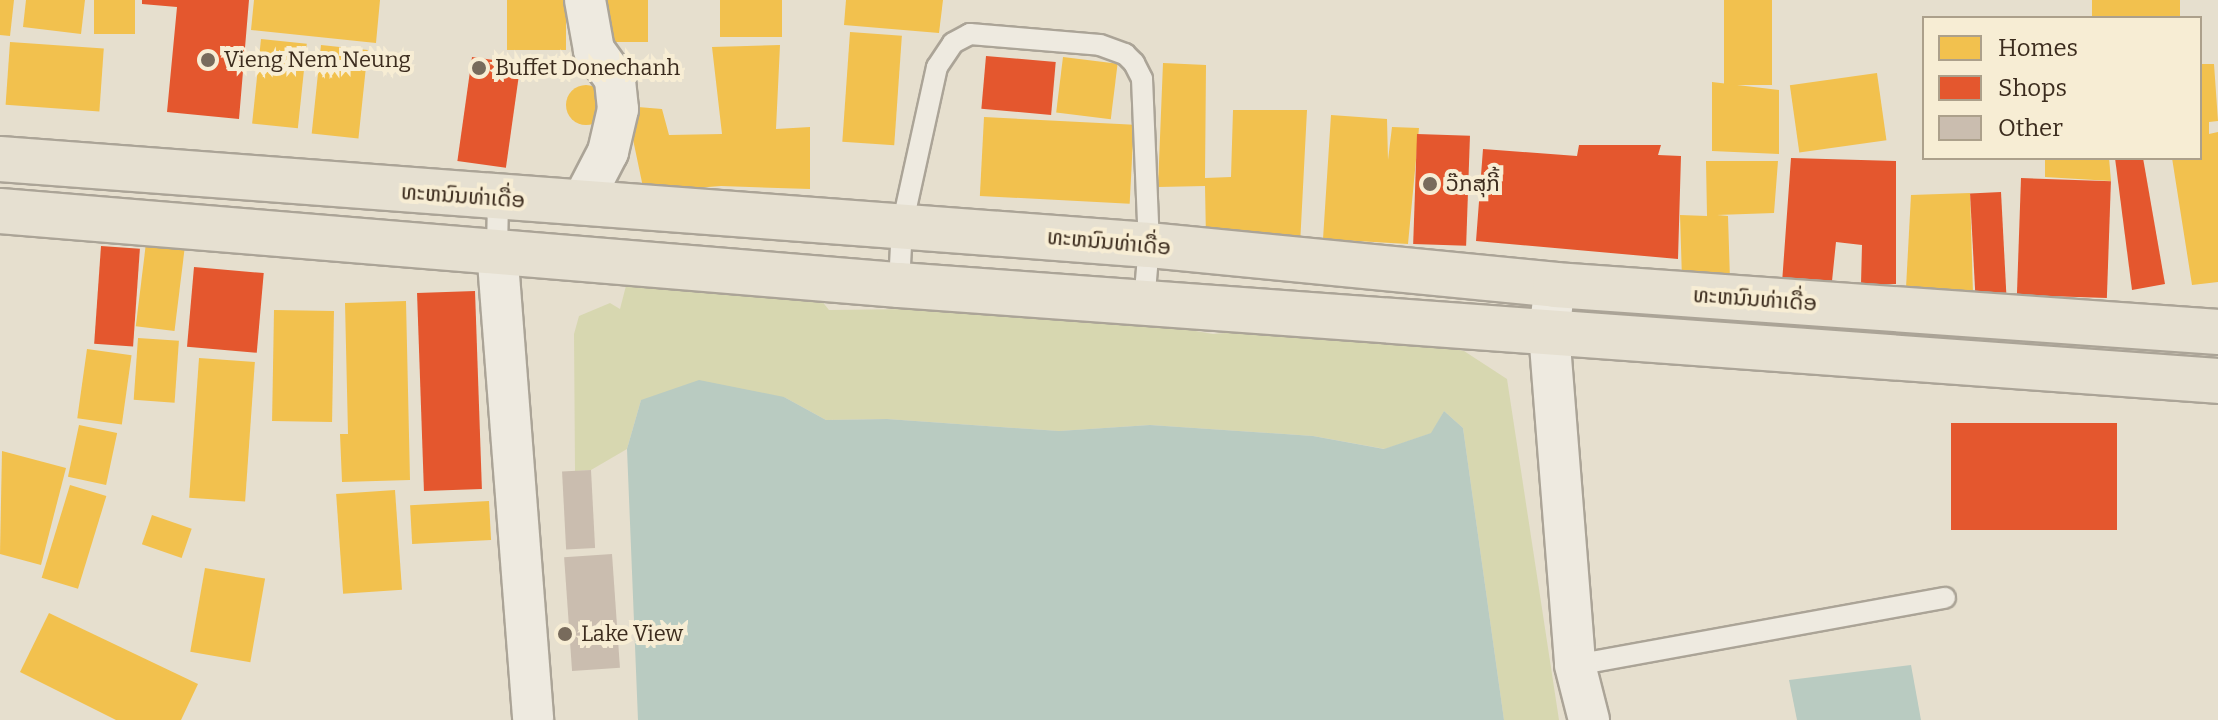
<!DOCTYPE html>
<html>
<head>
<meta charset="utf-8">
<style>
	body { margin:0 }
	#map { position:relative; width:2218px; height:720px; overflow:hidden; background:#e6dfce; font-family:Bitter,"Noto Sans Lao",serif }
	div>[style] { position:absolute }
	.green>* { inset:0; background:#d7d7b0 }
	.water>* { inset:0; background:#b9cbc1 }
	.homes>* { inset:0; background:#f2c14e; transform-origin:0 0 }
	.round { border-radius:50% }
	.shops>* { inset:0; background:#e4572e; transform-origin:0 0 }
	.building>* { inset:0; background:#cabdaf; transform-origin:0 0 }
	.roads { filter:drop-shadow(2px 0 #aba497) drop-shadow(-2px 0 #aba497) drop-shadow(0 2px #aba497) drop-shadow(0 -2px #aba497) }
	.service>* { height:20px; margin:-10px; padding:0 10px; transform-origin:10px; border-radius:10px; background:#eeeae0 }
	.minor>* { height:40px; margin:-20px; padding:0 20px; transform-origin:20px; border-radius:20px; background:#eeeae0 }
	.primary>* { height:44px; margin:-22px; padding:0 22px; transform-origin:22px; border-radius:22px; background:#e6e0d1 }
	.dots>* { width:22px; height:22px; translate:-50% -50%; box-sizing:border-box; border:4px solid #f7edd4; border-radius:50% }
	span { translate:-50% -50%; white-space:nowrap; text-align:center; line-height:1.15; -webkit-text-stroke:8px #f7edd4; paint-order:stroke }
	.poi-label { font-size:22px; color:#3c2c1e }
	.left { translate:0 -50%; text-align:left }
	.street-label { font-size:22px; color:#3c2c1e }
	.legend { position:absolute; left:1922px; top:16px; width:280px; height:144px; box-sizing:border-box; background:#f7edd4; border:2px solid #aca08b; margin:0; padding:10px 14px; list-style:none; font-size:24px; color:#3c2c1e }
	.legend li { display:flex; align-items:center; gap:16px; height:40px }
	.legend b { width:40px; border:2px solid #aca08b }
</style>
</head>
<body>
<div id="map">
	<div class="green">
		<div style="clip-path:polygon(628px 278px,817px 295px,829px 310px,914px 309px,1155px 324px,1213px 334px,1260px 330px,1412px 341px,1464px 351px,1507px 379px,1559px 720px,1504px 720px,1463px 428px,1444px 411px,1432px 433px,1385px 449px,1313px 436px,1150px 425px,1059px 431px,887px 419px,826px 420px,784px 397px,641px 400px,627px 449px,591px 470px,575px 471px,574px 334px,579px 316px,610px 303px,620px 309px)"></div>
	</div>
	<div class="water">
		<div style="clip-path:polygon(699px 380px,784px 397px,826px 420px,887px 419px,1059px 431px,1150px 425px,1313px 436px,1384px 449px,1431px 433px,1444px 411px,1463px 428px,1504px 720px,638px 720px,627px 449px,641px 400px)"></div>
		<div style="clip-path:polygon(1911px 665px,1921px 720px,1797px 720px,1789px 680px)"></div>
	</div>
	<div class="homes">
		<div style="clip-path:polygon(0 0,14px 0,10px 36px,0 35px)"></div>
		<div style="clip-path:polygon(26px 0,85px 0,81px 34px,23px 27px)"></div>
		<div style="left:94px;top:0;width:41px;height:34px"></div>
		<div style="clip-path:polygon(254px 0,380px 0,376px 43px,251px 30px)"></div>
		<div style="left:507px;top:0;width:59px;height:50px"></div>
		<div style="left:601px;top:0;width:47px;height:42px"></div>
		<div style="left:720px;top:0;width:62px;height:37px"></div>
		<div style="clip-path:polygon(846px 0,943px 0,939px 33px,844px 25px)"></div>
		<div style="left:1724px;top:0;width:48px;height:85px"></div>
		<div style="left:2092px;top:0;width:88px;height:18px"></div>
		<div style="left:850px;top:32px;width:52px;height:110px;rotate:4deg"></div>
		<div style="left:261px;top:39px;width:46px;height:85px;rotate:6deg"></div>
		<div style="left:10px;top:42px;width:94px;height:63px;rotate:4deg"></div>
		<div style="left:321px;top:45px;width:47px;height:89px;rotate:6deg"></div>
		<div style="clip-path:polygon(780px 45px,776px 129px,810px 127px,810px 189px,721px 186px,644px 192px,626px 106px,662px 109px,669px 135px,722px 134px,712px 47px)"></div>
		<div style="left:1063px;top:57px;width:55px;height:56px;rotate:7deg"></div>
		<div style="clip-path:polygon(1163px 63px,1206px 65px,1205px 178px,1231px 177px,1233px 110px,1307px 110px,1300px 245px,1206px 239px,1205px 186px,1158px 187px)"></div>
		<div style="clip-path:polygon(2200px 64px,2214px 64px,2218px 121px,2209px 122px,2209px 134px,2218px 132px,2218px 282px,2192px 285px,2172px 158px,2200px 158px)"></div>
		<div style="left:1877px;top:73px;width:68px;height:88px;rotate:82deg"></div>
		<div style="clip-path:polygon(1712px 82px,1779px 90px,1779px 154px,1712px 151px)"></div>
		<div class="round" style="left:566px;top:85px;width:40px;height:40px"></div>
		<div style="clip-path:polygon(1331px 115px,1387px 119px,1388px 160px,1392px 127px,1419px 128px,1408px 244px,1323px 239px)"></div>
		<div style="left:984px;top:117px;width:150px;height:79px;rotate:3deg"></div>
		<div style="clip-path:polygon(2045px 158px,2109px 158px,2111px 181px,2045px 177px)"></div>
		<div style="clip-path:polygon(1706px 161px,1778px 161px,1774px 213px,1717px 215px,1728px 216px,1730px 280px,1682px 279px,1680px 215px,1707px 216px)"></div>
		<div style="clip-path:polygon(1970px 193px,1973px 294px,1906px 288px,1911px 195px)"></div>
		<div style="left:147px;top:235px;width:39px;height:92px;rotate:7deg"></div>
		<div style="clip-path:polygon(406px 301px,410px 480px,342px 482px,340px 434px,348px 434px,345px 303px)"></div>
		<div style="left:274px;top:310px;width:60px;height:111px;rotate:1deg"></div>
		<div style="left:138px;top:338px;width:41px;height:62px;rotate:4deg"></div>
		<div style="left:87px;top:349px;width:45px;height:70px;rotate:8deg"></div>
		<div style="left:199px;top:358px;width:56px;height:140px;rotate:4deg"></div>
		<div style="left:79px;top:425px;width:39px;height:53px;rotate:12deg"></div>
		<div style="clip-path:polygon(2px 451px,66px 468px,41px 565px,0 554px)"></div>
		<div style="left:70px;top:485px;width:38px;height:97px;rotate:17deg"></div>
		<div style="left:395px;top:490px;width:100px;height:59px;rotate:86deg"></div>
		<div style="left:489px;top:501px;width:39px;height:79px;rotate:87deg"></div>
		<div style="left:152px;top:515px;width:42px;height:31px;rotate:19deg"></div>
		<div style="left:205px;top:568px;width:61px;height:85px;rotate:10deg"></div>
		<div style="clip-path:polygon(49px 613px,198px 684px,181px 720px,116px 720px,20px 672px)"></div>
	</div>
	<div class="shops">
		<div style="clip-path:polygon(142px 0,249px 0,239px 119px,167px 112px,177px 7px,142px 4px)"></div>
		<div style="left:986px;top:56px;width:70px;height:53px;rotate:5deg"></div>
		<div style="left:472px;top:57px;width:49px;height:105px;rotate:8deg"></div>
		<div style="left:1417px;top:134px;width:53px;height:110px;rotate:2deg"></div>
		<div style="clip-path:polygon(1579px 145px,1661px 145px,1658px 155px,1681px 156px,1678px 259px,1476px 241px,1483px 149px,1577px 156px)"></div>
		<div style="clip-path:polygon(1791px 158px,1896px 161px,1896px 284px,1861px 284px,1862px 245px,1836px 242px,1831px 291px,1782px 283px)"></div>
		<div style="clip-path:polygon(2115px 158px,2143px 158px,2165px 284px,2132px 290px)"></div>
		<div style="left:2021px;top:178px;width:90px;height:117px;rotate:2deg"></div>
		<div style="left:2001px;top:192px;width:101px;height:31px;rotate:87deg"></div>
		<div style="left:101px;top:246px;width:39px;height:98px;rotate:4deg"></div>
		<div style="left:194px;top:267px;width:70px;height:80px;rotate:5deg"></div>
		<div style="left:475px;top:291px;width:198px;height:58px;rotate:88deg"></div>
		<div style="left:1951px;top:423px;width:166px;height:107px"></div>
	</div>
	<div class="building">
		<div style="left:591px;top:470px;width:78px;height:29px;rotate:87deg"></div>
		<div style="left:612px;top:554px;width:114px;height:48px;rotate:86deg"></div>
	</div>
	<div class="roads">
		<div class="service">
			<div style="left:497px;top:249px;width:49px;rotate:-88.8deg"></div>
			<div style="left:899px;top:285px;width:59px;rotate:-87.1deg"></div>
			<div style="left:902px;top:226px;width:163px;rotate:-77.6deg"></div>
			<div style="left:937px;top:67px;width:29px;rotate:-56deg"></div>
			<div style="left:953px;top:43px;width:19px;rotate:-28deg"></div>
			<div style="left:970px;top:34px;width:130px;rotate:4.8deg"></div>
			<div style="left:1100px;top:45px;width:27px;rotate:20deg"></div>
			<div style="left:1125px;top:54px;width:13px;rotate:45deg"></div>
			<div style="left:1134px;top:63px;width:18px;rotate:63deg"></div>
			<div style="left:1142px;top:79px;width:166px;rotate:87.6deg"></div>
			<div style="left:1149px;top:245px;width:58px;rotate:94.9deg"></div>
			<div style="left:1575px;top:665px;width:376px;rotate:-10.3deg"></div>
		</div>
		<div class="minor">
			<div style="left:581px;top:204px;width:59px;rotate:-62.6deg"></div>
			<div style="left:608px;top:152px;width:44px;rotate:-76.9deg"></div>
			<div style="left:618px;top:109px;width:30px;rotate:-96deg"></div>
			<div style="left:615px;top:79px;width:36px;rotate:-126deg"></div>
			<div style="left:594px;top:50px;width:51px;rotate:-100.2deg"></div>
			<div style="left:497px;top:249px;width:472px;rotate:85.6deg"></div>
			<div style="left:1555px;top:285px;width:47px;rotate:97.3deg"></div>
			<div style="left:1549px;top:332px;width:334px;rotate:85.5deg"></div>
			<div style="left:1575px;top:665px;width:57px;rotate:75.7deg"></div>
		</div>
		<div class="primary">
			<div style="left:0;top:159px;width:1152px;rotate:4.28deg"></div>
			<div style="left:1149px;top:245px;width:408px;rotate:5.6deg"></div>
			<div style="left:1555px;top:285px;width:665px;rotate:4.05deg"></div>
			<div style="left:0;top:211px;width:902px;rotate:4.71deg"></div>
			<div style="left:899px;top:285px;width:1322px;rotate:4.16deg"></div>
		</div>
	</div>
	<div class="dots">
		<div style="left:208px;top:60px;background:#786b5c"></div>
		<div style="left:479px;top:68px;background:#786b5c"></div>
		<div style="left:1430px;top:184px;background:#786b5c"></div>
		<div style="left:565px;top:634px;background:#786b5c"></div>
	</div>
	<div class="poi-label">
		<span class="left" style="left:224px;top:60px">Vieng Nem Neung</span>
		<span class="left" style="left:495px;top:68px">Buffet Donechanh</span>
		<span class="left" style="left:1446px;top:184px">ວ໊ກສຸກີ້</span>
		<span class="left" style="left:581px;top:634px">Lake View</span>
	</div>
	<div class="street-label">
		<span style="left:463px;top:196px;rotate:4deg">ທະຫນົນທ່າເດື່ອ</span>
		<span style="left:1109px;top:242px;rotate:5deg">ທະຫນົນທ່າເດື່ອ</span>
		<span style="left:1755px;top:299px;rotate:4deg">ທະຫນົນທ່າເດື່ອ</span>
	</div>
	<ul class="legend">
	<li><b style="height:22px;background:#f2c14e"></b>Homes</li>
	<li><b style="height:22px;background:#e4572e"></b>Shops</li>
	<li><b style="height:22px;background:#cabdaf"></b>Other</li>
	</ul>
</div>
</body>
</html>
